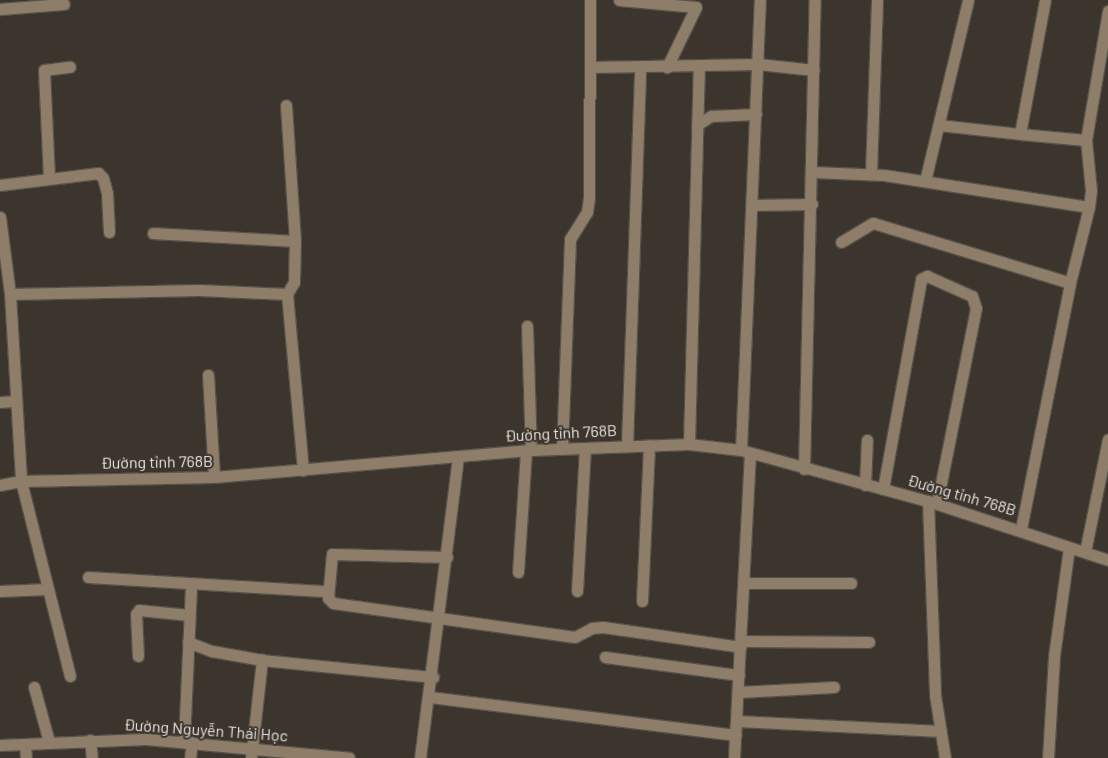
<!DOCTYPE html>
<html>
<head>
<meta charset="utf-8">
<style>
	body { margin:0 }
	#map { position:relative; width:1108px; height:758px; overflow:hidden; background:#3c352d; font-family:Barlow,sans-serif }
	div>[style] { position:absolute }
	.roads { filter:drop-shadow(1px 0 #575149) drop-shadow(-1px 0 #575149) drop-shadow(0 1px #575149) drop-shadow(0 -1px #575149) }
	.minor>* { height:11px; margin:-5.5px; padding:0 5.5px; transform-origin:5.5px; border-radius:5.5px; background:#8d7d69 }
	span { translate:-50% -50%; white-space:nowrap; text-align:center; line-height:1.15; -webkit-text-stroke:4px #3c352d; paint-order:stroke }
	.street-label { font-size:16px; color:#e7e2dd }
</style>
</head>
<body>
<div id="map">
	<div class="roads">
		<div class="minor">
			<div style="left:619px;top:0;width:77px;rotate:5.2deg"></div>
			<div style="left:696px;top:7px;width:67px;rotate:115.8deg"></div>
			<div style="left:1045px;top:0;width:136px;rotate:100.6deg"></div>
			<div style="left:1020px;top:134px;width:66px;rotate:5.2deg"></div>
			<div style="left:0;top:9px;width:64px;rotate:-4.5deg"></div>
			<div style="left:590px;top:67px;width:168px;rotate:-1deg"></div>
			<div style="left:758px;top:64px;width:56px;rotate:6.1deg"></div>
			<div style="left:697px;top:125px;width:17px;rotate:-33deg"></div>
			<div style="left:711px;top:116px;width:45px;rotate:-2.5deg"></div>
			<div style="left:939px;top:125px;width:81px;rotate:6.3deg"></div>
			<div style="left:813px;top:172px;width:71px;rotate:2.4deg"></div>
			<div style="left:884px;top:175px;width:207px;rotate:8.9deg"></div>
			<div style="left:871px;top:173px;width:173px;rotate:-88deg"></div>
			<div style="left:49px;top:177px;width:107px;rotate:-92.7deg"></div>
			<div style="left:44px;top:70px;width:26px;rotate:-7deg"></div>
			<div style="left:925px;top:181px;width:186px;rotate:-76.6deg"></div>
			<div style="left:0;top:185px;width:99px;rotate:-7deg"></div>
			<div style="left:98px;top:173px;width:7px;rotate:45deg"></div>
			<div style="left:103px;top:178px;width:16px;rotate:75deg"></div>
			<div style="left:107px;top:193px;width:39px;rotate:87deg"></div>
			<div style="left:752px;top:205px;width:60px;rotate:-1deg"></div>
			<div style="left:0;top:217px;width:78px;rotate:82.6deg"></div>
			<div style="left:10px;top:294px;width:187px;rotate:86.6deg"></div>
			<div style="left:21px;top:481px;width:201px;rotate:75.9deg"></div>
			<div style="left:153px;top:233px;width:142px;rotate:3.2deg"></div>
			<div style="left:841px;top:242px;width:37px;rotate:-31deg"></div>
			<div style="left:873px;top:223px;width:206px;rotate:16.9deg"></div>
			<div style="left:1070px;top:283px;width:78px;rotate:-76deg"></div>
			<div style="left:1089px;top:207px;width:17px;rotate:-83deg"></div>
			<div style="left:1091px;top:190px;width:50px;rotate:-95.7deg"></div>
			<div style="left:1086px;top:140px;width:131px;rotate:-80.3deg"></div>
			<div style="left:10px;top:294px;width:189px;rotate:-1.2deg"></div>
			<div style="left:199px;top:290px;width:88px;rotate:2.6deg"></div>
			<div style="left:287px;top:294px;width:14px;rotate:-60deg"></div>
			<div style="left:294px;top:282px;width:41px;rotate:-88.6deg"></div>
			<div style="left:295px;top:241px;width:136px;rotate:-93.8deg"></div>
			<div style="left:287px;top:294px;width:177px;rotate:84.8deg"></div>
			<div style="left:527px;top:326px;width:124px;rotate:88.2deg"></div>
			<div style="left:208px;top:375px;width:102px;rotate:86.6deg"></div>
			<div style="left:0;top:402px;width:16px;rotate:-4deg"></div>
			<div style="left:689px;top:444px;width:379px;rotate:-88.5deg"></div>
			<div style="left:627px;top:446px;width:380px;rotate:-88deg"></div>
			<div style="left:562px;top:449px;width:210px;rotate:-87.8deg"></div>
			<div style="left:570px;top:239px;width:32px;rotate:-58deg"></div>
			<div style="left:587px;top:212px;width:14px;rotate:-82deg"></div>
			<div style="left:589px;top:198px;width:198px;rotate:-89.7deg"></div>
			<div style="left:741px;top:450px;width:450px;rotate:-87.6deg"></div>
			<div style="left:804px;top:469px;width:469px;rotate:-88.7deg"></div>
			<div style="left:0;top:485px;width:21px;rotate:-11deg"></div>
			<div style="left:21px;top:481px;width:193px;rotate:-1.2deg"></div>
			<div style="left:214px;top:477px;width:318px;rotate:-4.9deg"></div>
			<div style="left:531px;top:450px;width:158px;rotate:-2.2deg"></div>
			<div style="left:689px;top:444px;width:52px;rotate:6.6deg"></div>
			<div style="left:741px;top:450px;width:194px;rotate:15.3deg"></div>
			<div style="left:928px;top:501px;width:189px;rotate:18.1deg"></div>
			<div style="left:865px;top:485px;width:45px;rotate:-87.5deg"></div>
			<div style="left:883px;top:489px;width:213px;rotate:-79.7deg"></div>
			<div style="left:921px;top:279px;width:7px;rotate:-27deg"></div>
			<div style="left:927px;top:276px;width:49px;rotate:24deg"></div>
			<div style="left:972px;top:296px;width:13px;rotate:72deg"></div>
			<div style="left:976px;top:308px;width:199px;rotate:101.3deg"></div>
			<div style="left:928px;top:501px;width:194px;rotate:87.9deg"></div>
			<div style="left:935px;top:695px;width:64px;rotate:81deg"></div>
			<div style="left:1021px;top:529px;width:251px;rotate:-78.7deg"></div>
			<div style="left:1085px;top:552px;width:115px;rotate:-78.5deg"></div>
			<div style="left:447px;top:557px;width:115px;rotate:-178.5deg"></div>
			<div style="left:332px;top:554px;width:44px;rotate:95.2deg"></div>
			<div style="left:328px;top:598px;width:7px;rotate:45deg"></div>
			<div style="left:333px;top:603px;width:244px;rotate:8deg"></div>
			<div style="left:575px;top:637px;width:19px;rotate:-28deg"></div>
			<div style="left:592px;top:628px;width:11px;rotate:-5deg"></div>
			<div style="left:603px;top:627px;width:139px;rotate:8.2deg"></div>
			<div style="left:518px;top:572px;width:121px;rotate:-86.2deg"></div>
			<div style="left:88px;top:577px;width:239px;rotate:3.4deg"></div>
			<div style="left:744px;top:583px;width:107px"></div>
			<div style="left:0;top:591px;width:48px;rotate:-2.4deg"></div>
			<div style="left:577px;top:591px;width:143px;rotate:-86.8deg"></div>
			<div style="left:642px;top:601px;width:156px;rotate:-87.4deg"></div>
			<div style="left:741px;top:641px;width:128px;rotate:0.4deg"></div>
			<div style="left:188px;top:642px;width:26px;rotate:21deg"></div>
			<div style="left:212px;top:651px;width:51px;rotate:10.2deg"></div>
			<div style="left:138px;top:656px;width:42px;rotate:-92.7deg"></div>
			<div style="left:136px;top:614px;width:5px;rotate:-53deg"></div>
			<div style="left:139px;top:610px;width:50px;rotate:5.7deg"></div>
			<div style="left:605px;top:657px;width:135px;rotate:7.7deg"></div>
			<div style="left:34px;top:687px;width:57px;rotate:74.7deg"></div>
			<div style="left:739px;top:692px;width:95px;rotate:-3deg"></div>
			<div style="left:430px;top:697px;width:308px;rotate:7.1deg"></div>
			<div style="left:737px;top:721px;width:204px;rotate:2.8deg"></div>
			<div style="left:90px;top:740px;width:18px;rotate:84deg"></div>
			<div style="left:184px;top:741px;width:157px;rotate:-87.4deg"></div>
			<div style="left:25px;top:744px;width:14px;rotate:86deg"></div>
			<div style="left:0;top:745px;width:146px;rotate:-2.4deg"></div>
			<div style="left:146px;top:739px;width:204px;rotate:5.3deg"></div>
			<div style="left:190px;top:758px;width:16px;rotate:-83deg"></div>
			<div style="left:251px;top:758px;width:99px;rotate:-83.6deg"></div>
			<div style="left:262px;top:660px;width:172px;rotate:5.7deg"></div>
			<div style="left:420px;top:758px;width:304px;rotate:-82.8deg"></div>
			<div style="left:734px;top:758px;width:305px;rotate:-87deg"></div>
			<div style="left:1048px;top:758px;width:102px;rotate:-86.6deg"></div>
			<div style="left:1054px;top:656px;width:109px;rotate:-82.1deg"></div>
		</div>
	</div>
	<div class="street-label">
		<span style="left:561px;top:433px;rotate:-3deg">Đường tỉnh 768B</span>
		<span style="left:157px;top:462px;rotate:-1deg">Đường tỉnh 768B</span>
		<span style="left:962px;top:495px;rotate:16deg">Đường tỉnh 768B</span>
		<span style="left:206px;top:730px;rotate:4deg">Đường Nguyễn Thái Học</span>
	</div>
</div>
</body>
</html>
